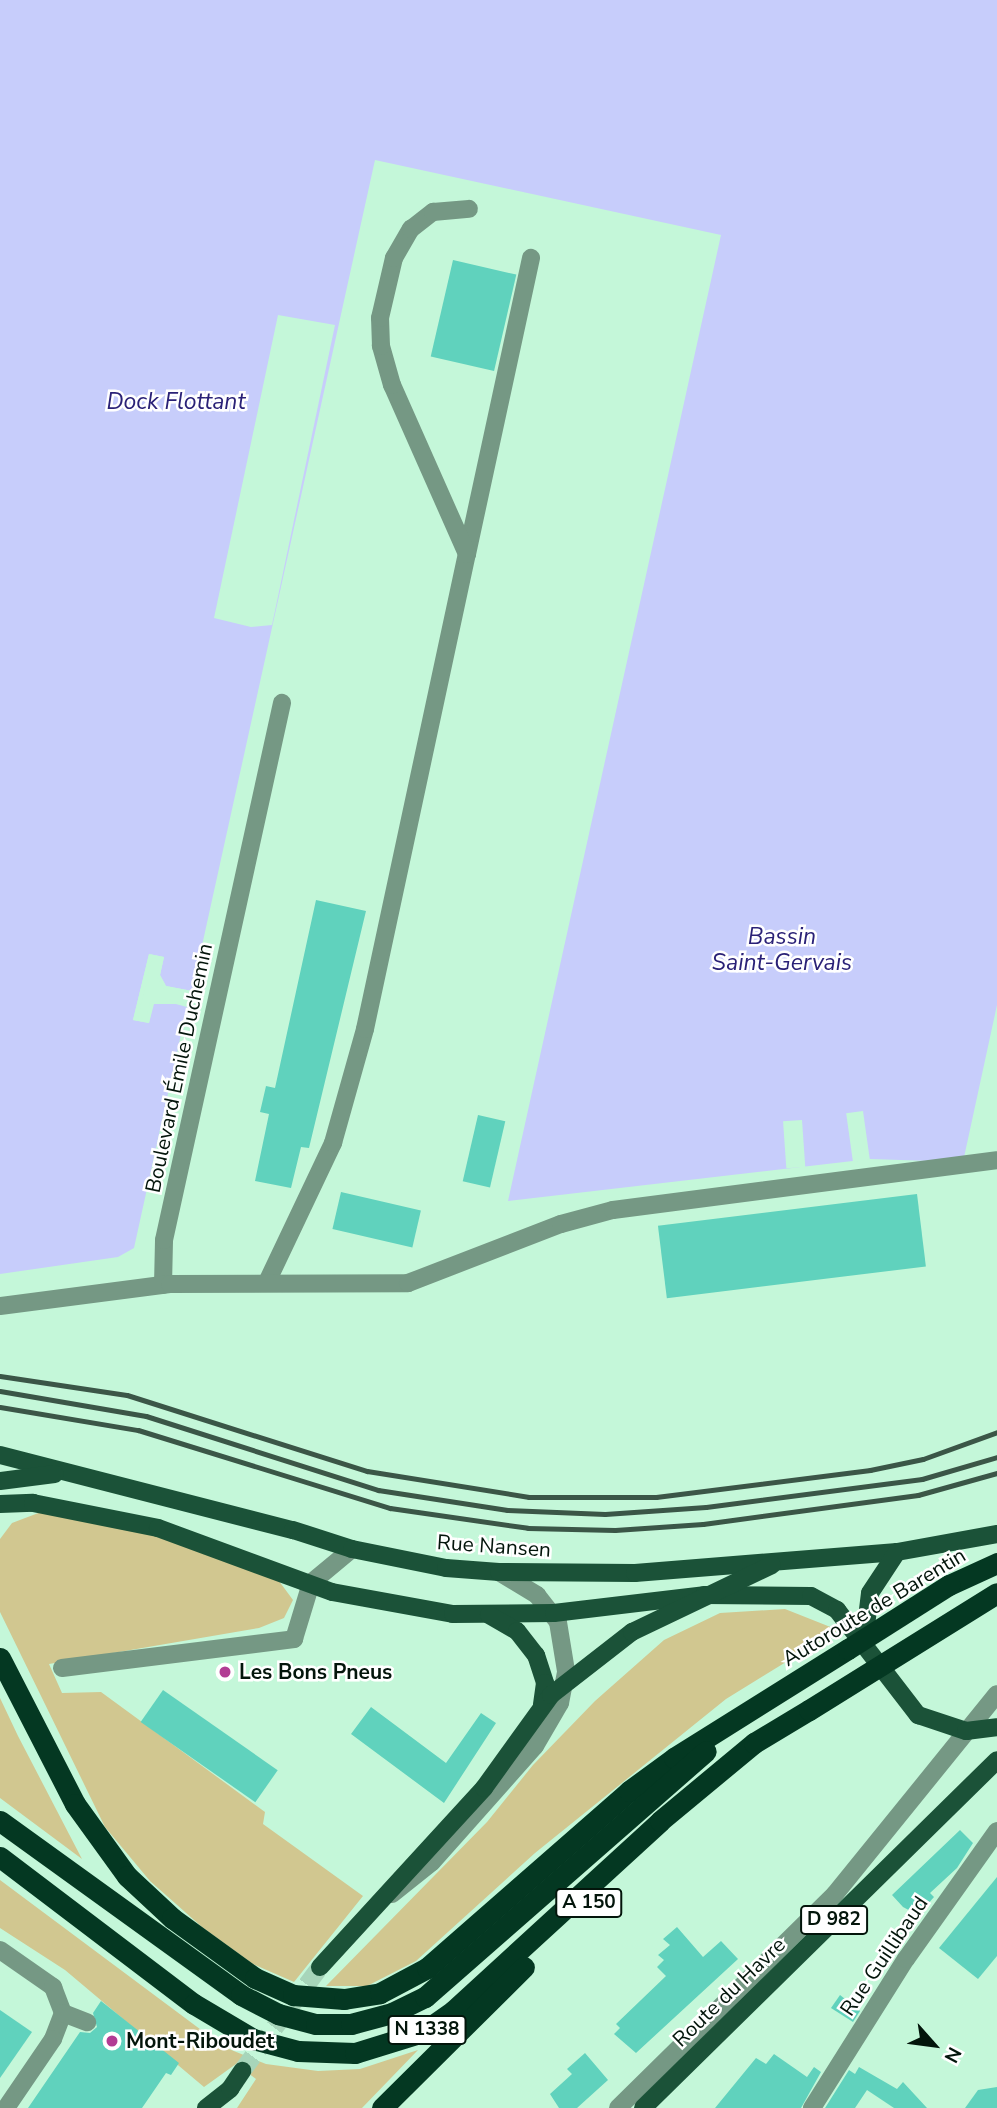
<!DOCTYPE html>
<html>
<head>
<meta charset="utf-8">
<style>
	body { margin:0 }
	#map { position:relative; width:997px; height:2108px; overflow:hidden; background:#c4f7d9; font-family:"Nunito Sans",sans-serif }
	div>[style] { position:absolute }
	.green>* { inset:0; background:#d1c790 }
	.water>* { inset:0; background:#c7cdfb }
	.pier>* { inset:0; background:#c4f7d9; transform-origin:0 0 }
	.building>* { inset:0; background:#60d2bd; transform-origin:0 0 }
	.major-tunnel>* { height:18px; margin-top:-9px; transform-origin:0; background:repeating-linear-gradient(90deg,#a7d5ba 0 18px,transparent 0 27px) }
	.minor>* { height:18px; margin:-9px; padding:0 9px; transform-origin:9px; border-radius:9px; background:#759884 }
	.major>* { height:18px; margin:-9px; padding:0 9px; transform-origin:9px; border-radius:9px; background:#1b5238 }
	.highway>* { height:21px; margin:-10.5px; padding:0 10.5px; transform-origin:10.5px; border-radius:10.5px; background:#043822 }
	.rail>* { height:5px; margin:-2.5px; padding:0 2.5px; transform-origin:2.5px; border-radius:2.5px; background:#3b5647 }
	.highway-bridge>* { height:21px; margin:-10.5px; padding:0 10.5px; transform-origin:10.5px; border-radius:10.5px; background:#043822 }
	.dots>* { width:19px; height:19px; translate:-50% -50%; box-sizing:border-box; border:4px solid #fff; border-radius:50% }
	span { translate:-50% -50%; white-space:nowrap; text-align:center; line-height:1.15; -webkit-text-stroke:5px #fff; paint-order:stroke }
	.shield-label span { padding:2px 5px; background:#fff; border:2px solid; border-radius:5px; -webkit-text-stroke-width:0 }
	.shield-label { font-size:19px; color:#03150b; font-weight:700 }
	.street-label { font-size:21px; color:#03150b }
	.poi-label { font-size:21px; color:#03150b; font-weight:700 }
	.left { translate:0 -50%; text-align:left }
	.water-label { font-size:23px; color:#2a2177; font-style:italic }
	.north { position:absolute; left:899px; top:2010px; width:70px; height:70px; -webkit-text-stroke:5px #fff; paint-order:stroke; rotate:118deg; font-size:19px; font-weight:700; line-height:28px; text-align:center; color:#03150b }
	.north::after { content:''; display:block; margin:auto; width:24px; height:32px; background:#03150b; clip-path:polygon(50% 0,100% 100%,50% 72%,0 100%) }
</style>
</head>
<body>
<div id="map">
	<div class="green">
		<div style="clip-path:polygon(41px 1512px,136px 1530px,253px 1567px,279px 1581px,293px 1600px,284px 1618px,259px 1628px,49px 1664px,62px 1693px,101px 1692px,265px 1812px,263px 1824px,363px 1896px,294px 1982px,253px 1964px,202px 1927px,150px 1881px,105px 1827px,0 1612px,0 1539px,12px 1523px)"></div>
		<div style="clip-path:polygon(785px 1609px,838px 1630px,726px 1699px,535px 1853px,416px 1961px,367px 1986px,326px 1986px,487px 1822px,533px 1765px,595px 1701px,664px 1640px,720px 1613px)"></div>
		<div style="clip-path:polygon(0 1698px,18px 1736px,82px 1859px,0 1798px)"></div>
		<div style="clip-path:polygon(0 1880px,224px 2047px,266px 2064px,318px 2071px,360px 2069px,418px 2050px,362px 2108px,237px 2108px,256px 2079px,236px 2064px,204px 2087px,65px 1970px,0 1928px)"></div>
	</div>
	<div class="water">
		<div style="clip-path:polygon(0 0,997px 0,997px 1005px,963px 1162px,870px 1159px,508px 1201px,721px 235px,375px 160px,192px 991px,166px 986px,160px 975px,164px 957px,149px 954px,133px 1020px,149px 1023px,153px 1004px,161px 1000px,187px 1007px,134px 1248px,118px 1257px,0 1274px)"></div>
	</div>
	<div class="pier">
		<div style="clip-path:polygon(278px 315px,335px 325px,272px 625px,251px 627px,214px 618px)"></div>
		<div style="clip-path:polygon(149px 954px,164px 957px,160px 975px,166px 986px,192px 991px,164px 989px,156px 975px,160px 960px,152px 958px,138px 1017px,146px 1019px,150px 1002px,161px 997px,188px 1004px,154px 1004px,149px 1023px,133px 1020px)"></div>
		<div style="left:863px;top:1111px;width:49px;height:17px;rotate:82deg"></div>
		<div style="left:802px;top:1120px;width:47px;height:19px;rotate:86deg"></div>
	</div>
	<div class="building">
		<div style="left:453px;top:260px;width:65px;height:99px;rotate:13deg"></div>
		<div style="clip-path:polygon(316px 900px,366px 911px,309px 1148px,301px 1147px,291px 1188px,255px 1181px,269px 1114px,260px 1112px,266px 1086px,275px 1088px)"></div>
		<div style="left:478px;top:1115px;width:28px;height:68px;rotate:13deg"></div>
		<div style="left:341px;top:1192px;width:82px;height:38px;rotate:13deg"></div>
		<div style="left:917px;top:1194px;width:73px;height:261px;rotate:83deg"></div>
		<div style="left:163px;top:1690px;width:140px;height:39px;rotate:35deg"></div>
		<div style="clip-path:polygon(371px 1707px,446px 1763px,481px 1713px,496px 1723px,444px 1803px,351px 1734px)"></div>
		<div style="clip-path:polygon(960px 1830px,973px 1843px,957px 1868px,930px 1893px,934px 1897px,918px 1915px,903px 1907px,892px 1895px)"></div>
		<div style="clip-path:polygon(997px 1877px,997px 1956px,978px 1979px,939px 1948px)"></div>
		<div style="clip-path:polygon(677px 1927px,703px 1957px,721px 1941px,738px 1959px,636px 2053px,614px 2034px,620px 2028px,616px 2024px,666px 1976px,657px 1967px,664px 1960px,658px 1955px,670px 1945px,663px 1939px)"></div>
		<div style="clip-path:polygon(840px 1995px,860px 2011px,853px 2022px,831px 2008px)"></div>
		<div style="clip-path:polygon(101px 2001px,179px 2063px,171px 2075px,166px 2073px,142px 2108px,28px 2108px,80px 2032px,90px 2033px,97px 2027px,93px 2013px)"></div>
		<div style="clip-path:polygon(0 2010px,32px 2032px,0 2078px)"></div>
		<div style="clip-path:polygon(585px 2053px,608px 2080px,577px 2108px,559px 2108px,550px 2094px,572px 2074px,567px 2069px)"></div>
		<div style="clip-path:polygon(774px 2054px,807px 2077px,814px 2067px,821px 2072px,801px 2108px,715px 2108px,756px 2058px,766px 2064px)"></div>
		<div style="clip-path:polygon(859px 2067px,897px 2089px,903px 2082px,927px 2108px,894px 2108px,867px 2090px,855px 2108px,825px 2108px,849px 2070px,855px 2074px)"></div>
		<div style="clip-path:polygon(997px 2087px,997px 2108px,965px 2108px,978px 2090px)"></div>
	</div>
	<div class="major-tunnel">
		<div style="left:242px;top:2071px;width:130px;rotate:-53.1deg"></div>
	</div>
	<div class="minor">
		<div style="left:467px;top:554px;width:303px;rotate:-77.8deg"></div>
		<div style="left:268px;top:1280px;width:152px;rotate:-64.6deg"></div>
		<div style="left:333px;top:1143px;width:118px;rotate:-74.3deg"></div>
		<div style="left:365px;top:1029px;width:486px;rotate:-77.9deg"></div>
		<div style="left:467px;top:554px;width:185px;rotate:-113.9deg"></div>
		<div style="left:392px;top:385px;width:41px;rotate:-105.8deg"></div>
		<div style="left:381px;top:346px;width:28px;rotate:-92deg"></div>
		<div style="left:380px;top:318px;width:62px;rotate:-76.9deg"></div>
		<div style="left:394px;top:258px;width:34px;rotate:-60deg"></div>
		<div style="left:411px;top:229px;width:28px;rotate:-38deg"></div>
		<div style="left:433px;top:212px;width:36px;rotate:-5deg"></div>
		<div style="left:163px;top:1285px;width:45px;rotate:-88.7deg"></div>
		<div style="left:164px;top:1240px;width:550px;rotate:-77.61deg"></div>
		<div style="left:0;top:1306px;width:171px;rotate:-7.4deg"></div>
		<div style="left:170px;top:1284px;width:238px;rotate:-0.2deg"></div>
		<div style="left:408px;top:1283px;width:164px;rotate:-21.1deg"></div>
		<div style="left:561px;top:1224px;width:54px;rotate:-15.1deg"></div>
		<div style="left:613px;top:1210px;width:387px;rotate:-7.4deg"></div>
		<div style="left:62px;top:1668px;width:234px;rotate:-7.1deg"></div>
		<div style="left:294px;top:1639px;width:59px;rotate:-73.1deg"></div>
		<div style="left:311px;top:1583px;width:53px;rotate:-39.7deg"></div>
		<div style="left:392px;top:1894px;width:51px;rotate:-38.7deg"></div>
		<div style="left:432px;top:1862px;width:155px;rotate:-48.4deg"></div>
		<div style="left:535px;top:1746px;width:50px;rotate:-59.8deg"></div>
		<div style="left:560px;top:1703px;width:33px;rotate:-79deg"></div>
		<div style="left:566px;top:1671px;width:50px;rotate:-99.3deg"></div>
		<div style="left:558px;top:1622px;width:34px;rotate:-128deg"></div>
		<div style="left:537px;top:1595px;width:44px;rotate:-148.8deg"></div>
		<div style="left:0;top:1950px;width:65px;rotate:34.9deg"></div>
		<div style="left:53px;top:1987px;width:28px;rotate:69deg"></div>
		<div style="left:63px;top:2013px;width:28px;rotate:111deg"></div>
		<div style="left:53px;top:2039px;width:83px;rotate:124.3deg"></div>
		<div style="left:63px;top:2013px;width:26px;rotate:21deg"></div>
		<div style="left:618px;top:2108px;width:305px;rotate:-44.6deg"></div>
		<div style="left:835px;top:1894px;width:257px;rotate:-51deg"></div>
		<div style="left:812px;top:2108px;width:176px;rotate:-57.8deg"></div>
		<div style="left:906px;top:1959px;width:157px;rotate:-54.6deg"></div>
	</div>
	<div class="major">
		<div style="left:0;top:1455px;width:302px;rotate:14.4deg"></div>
		<div style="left:293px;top:1530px;width:62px;rotate:17.9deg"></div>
		<div style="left:352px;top:1549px;width:96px;rotate:11.4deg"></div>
		<div style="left:446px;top:1568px;width:53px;rotate:4.3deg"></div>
		<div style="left:499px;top:1572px;width:136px;rotate:0.4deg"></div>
		<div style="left:635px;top:1573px;width:263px;rotate:-4.6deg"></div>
		<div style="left:897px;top:1552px;width:102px;rotate:-10.2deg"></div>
		<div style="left:0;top:1481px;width:55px;rotate:-7.3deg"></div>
		<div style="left:0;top:1504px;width:33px;rotate:-2deg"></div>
		<div style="left:33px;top:1503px;width:127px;rotate:11.3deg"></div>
		<div style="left:158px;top:1528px;width:185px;rotate:20.2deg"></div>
		<div style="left:332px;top:1592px;width:123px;rotate:10.3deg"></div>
		<div style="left:453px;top:1614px;width:101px;rotate:-0.6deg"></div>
		<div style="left:554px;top:1613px;width:151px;rotate:-6.8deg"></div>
		<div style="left:704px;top:1595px;width:107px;rotate:0.5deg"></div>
		<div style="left:811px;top:1596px;width:30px;rotate:28deg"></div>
		<div style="left:837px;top:1610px;width:133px;rotate:52.4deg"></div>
		<div style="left:918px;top:1715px;width:51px;rotate:18.4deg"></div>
		<div style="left:966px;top:1731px;width:31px;rotate:-7deg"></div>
		<div style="left:489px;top:1615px;width:32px;rotate:30deg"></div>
		<div style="left:517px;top:1631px;width:31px;rotate:52deg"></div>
		<div style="left:536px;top:1655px;width:29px;rotate:72deg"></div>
		<div style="left:545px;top:1683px;width:22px;rotate:98deg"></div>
		<div style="left:864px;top:1642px;width:49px;rotate:-83deg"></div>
		<div style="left:870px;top:1593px;width:49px;rotate:-56.6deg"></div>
		<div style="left:320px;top:1967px;width:243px;rotate:-47.5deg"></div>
		<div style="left:484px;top:1788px;width:115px;rotate:-54.2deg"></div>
		<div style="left:551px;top:1695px;width:103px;rotate:-37.9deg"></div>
		<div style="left:632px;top:1632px;width:155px;rotate:-25.6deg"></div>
		<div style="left:206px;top:2108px;width:31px;rotate:-38deg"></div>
		<div style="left:230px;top:2089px;width:22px;rotate:-56deg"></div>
		<div style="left:643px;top:2108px;width:496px;rotate:-44.5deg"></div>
	</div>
	<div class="highway">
		<div style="left:949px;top:1585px;width:53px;rotate:-24.6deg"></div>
		<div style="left:0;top:1658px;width:164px;rotate:62.8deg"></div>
		<div style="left:75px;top:1804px;width:89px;rotate:54.2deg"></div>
		<div style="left:127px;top:1876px;width:62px;rotate:43deg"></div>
		<div style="left:172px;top:1918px;width:102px;rotate:35.9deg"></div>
		<div style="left:255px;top:1978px;width:42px;rotate:24.1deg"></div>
		<div style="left:293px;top:1995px;width:51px;rotate:4.5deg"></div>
		<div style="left:344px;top:1999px;width:36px;rotate:-9deg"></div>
		<div style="left:380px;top:1993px;width:53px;rotate:-28deg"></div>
		<div style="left:427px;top:1968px;width:269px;rotate:-41.2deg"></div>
		<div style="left:629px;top:1791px;width:56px;rotate:-36.3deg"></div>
		<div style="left:674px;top:1758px;width:205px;rotate:-32.1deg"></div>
		<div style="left:0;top:1821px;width:297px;rotate:35.8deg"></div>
		<div style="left:241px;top:1995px;width:42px;rotate:27.2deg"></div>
		<div style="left:278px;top:2014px;width:39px;rotate:15deg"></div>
		<div style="left:316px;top:2024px;width:35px"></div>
		<div style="left:351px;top:2024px;width:42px;rotate:-15deg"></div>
		<div style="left:392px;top:2013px;width:37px;rotate:-26deg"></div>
		<div style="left:425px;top:1997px;width:373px;rotate:-41.2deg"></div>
		<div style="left:0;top:1857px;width:243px;rotate:37.2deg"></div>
		<div style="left:194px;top:2004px;width:69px;rotate:30.7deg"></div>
		<div style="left:253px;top:2039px;width:47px;rotate:14.9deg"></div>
		<div style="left:298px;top:2051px;width:57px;rotate:2deg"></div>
		<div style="left:355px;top:2053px;width:71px;rotate:-17.2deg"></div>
		<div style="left:423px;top:2032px;width:37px;rotate:-35deg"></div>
		<div style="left:453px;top:2011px;width:281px;rotate:-42.5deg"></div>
		<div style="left:660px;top:1821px;width:122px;rotate:-39.7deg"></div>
		<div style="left:754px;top:1743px;width:64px;rotate:-31deg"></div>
		<div style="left:382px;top:2108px;width:200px;rotate:-44.8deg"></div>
	</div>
	<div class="rail">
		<div style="left:0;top:1376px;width:128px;rotate:8.5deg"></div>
		<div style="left:127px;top:1395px;width:252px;rotate:17.6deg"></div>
		<div style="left:367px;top:1471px;width:164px;rotate:9.1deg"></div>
		<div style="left:529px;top:1497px;width:127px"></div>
		<div style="left:656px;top:1497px;width:216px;rotate:-7.2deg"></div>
		<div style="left:870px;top:1470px;width:54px;rotate:-11.7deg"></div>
		<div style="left:923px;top:1459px;width:79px;rotate:-20deg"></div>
		<div style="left:0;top:1391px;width:148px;rotate:9.7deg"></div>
		<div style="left:146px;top:1416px;width:244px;rotate:17.7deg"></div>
		<div style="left:378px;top:1490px;width:131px;rotate:8.8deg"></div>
		<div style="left:507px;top:1510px;width:98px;rotate:2.3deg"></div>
		<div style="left:605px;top:1514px;width:101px;rotate:-4deg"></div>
		<div style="left:706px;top:1507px;width:218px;rotate:-7.4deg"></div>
		<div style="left:922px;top:1479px;width:78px;rotate:-16.3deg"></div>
		<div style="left:0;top:1407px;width:140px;rotate:9.5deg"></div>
		<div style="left:138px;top:1430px;width:264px;rotate:17.2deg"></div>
		<div style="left:390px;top:1508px;width:139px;rotate:8.2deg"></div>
		<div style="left:528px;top:1528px;width:87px;rotate:1.3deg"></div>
		<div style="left:615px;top:1530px;width:88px;rotate:-3.9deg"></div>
		<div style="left:703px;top:1524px;width:217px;rotate:-7.7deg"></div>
		<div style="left:918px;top:1495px;width:82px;rotate:-15.6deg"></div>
	</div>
	<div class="highway-bridge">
		<div style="left:848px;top:1649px;width:120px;rotate:-32.4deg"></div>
		<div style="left:809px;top:1710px;width:221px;rotate:-31.9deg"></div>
	</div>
	<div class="dots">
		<div style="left:225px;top:1672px;background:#b23c94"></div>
		<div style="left:112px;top:2041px;background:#b23c94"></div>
	</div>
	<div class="shield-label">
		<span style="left:589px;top:1903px">A 150</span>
		<span style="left:834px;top:1920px">D 982</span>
		<span style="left:427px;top:2030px">N 1338</span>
	</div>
	<div class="street-label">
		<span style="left:179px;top:1068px;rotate:-78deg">Boulevard Émile Duchemin</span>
		<span style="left:494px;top:1546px;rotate:4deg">Rue Nansen</span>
		<span style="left:874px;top:1607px;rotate:-31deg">Autoroute de Barentin</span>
		<span style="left:884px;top:1956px;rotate:-56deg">Rue Guillibaud</span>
		<span style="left:729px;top:1992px;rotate:-44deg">Route du Havre</span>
	</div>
	<div class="poi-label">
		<span class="left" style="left:239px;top:1672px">Les Bons Pneus</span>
		<span class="left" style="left:126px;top:2041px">Mont-Riboudet</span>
	</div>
	<div class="water-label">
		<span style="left:176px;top:402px">Dock Flottant</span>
		<span style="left:782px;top:950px">Bassin<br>Saint-Gervais</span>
	</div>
	<div class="north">N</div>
</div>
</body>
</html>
